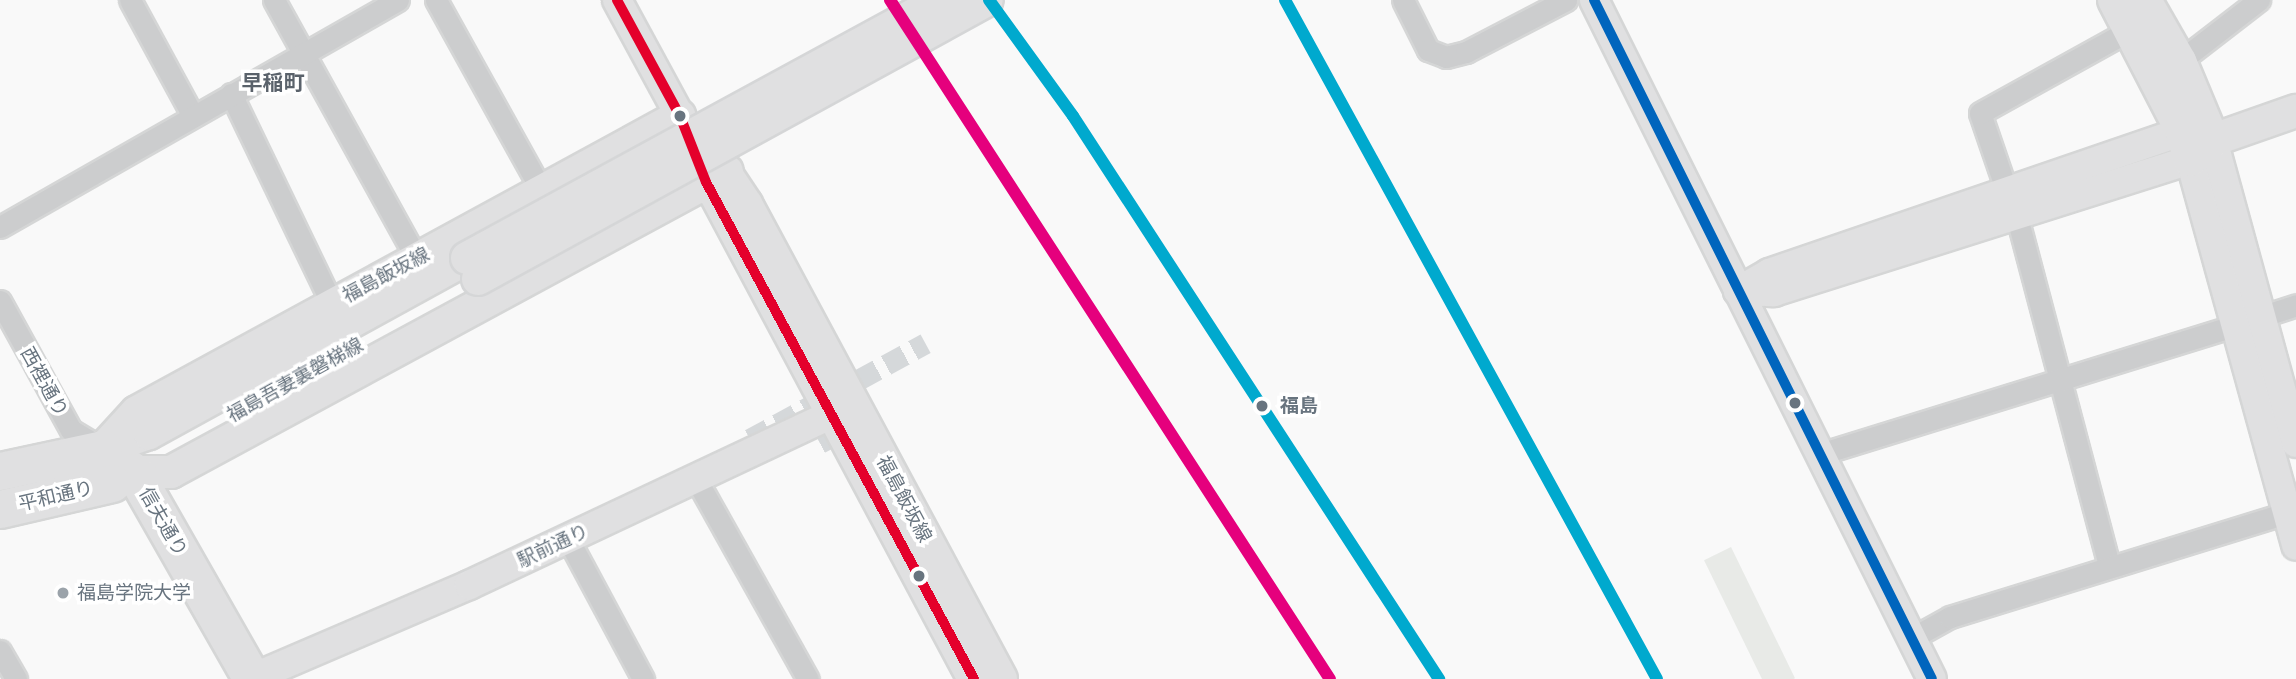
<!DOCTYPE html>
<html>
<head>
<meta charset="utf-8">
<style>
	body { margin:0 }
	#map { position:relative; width:2296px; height:679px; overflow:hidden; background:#f9f9f9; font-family:"DM Sans","Noto Sans JP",sans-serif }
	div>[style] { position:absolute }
	.green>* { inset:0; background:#e8eae7; transform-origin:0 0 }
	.street-tunnel>* { height:21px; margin-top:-10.5px; transform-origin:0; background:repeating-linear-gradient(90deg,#d5d8da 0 21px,transparent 0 31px) }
	.roads { filter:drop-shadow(2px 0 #d5d6d6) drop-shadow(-2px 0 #d5d6d6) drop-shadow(0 2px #d5d6d6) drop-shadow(0 -2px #d5d6d6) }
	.street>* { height:21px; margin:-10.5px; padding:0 10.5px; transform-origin:10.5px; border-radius:10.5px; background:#cccdce }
	.secondary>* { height:28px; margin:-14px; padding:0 14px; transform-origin:14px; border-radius:14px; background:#e0e0e1 }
	.primary>* { height:32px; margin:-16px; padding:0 16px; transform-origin:16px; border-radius:16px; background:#e0e0e1 }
	.highway>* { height:37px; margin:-18.5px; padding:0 18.5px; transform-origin:18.5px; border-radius:18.5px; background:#e0e0e1 }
	.rail>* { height:5px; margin-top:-2.5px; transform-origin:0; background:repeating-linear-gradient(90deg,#c2c3c4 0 10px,transparent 0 15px) }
	.bridges { filter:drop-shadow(2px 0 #d5d6d7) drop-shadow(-2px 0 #d5d6d7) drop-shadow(0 2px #d5d6d7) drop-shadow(0 -2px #d5d6d7) }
	.primary-bridge>* { height:32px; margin:-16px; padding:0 16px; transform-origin:16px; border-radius:16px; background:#e0e0e1 }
	.bus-1>* { height:10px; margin:-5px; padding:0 5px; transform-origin:5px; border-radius:5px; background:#e4002b }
	.bus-2>* { height:10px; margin:-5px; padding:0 5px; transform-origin:5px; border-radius:5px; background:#0065bd }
	.rail-1>* { height:12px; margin:-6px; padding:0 6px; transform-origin:6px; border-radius:6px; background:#00a9ce }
	.rail-2>* { height:12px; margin:-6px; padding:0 6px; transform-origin:6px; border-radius:6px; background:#e5007d }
	.dots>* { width:19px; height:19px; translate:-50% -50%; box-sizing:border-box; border:4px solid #fff; border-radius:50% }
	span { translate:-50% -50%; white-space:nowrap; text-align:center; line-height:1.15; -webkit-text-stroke:7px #fff; paint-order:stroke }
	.street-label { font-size:19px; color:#68747f }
	.stop-label { font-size:19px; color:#68747f; font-weight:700 }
	.left { translate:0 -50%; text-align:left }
	.poi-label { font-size:19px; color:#68747f }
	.neighbourhood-label { font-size:21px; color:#5a626b; font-weight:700 }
</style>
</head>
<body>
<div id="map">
	<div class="green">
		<div style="left:1731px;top:547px;width:146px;height:30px;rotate:64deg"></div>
	</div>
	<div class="street-tunnel">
		<div style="left:750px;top:439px;width:200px;rotate:-28.6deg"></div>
		<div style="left:820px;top:443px;width:11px;rotate:-27deg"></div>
	</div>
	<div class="roads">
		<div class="street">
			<div style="left:130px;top:0;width:132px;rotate:61.5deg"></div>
			<div style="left:274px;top:0;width:296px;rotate:61.1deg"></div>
			<div style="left:436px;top:0;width:218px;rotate:61deg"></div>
			<div style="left:1403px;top:0;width:56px;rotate:63.4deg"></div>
			<div style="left:1428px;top:50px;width:19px;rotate:21deg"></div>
			<div style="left:1446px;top:57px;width:21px;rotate:-14deg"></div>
			<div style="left:1466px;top:52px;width:113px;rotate:-27.5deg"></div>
			<div style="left:2180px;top:61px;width:100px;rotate:-37.7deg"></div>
			<div style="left:231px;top:94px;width:233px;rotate:64.3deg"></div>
			<div style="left:2007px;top:192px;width:83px;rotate:-108.9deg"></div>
			<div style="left:1980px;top:113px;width:171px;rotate:-29deg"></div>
			<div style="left:2017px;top:217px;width:360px;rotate:75.2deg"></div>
			<div style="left:0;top:227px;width:458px;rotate:-29.7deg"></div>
			<div style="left:0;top:301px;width:147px;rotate:61.2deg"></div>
			<div style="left:71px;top:430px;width:37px;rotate:31deg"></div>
			<div style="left:2260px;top:317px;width:38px;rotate:-18deg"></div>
			<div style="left:1820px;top:454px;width:432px;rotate:-17.2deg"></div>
			<div style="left:696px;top:479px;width:229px;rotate:60.8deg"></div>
			<div style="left:568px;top:539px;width:159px;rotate:61.8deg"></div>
			<div style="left:1912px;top:638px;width:43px;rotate:-28.9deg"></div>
			<div style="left:1950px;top:617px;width:362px;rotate:-17.2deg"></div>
			<div style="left:0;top:651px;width:32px;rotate:60deg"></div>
		</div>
		<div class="secondary">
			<div style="left:617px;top:0;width:132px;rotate:61.5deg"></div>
			<div style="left:1594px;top:0;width:758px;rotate:63.54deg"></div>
			<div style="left:1738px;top:291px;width:36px;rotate:2deg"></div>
			<div style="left:1774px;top:292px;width:436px;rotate:-17.6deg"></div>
			<div style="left:2190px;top:160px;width:400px;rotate:74.6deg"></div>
			<div style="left:1738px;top:291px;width:36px;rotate:-30deg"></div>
			<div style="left:1769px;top:273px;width:436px;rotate:-18.9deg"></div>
			<div style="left:2182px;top:132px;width:32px;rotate:14deg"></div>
			<div style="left:2213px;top:140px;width:314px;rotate:74.7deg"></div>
			<div style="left:250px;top:679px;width:238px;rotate:-23.2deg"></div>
			<div style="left:469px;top:585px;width:423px;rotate:-25.2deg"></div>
		</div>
		<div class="primary">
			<div style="left:2114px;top:0;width:148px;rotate:62.7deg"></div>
			<div style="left:2182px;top:132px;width:29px;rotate:74deg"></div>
			<div style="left:2190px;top:160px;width:30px;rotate:-41deg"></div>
			<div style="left:2213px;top:140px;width:88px;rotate:-19.3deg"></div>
			<div style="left:2145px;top:0;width:70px;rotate:60.2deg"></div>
			<div style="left:2180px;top:61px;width:86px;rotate:67.3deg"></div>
			<div style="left:714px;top:156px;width:58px;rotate:56.3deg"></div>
			<div style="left:746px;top:204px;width:539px;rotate:61.77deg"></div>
			<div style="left:699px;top:163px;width:585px;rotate:61.94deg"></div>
			<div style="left:108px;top:447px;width:43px;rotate:-18.9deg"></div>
			<div style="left:149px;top:433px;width:363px;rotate:-28.8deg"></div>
			<div style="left:103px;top:449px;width:50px;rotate:-47.4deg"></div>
			<div style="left:137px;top:412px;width:618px;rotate:-28.6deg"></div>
			<div style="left:134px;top:472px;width:37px"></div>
			<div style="left:171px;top:472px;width:632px;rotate:-28.43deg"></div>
		</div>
		<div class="highway">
			<div style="left:103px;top:449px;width:39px;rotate:37deg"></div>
			<div style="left:134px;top:472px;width:238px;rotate:60.3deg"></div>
			<div style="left:0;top:471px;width:105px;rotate:-12.1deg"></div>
			<div style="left:0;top:509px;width:115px;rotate:-13.1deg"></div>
		</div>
	</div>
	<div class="rail">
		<div style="left:890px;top:0;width:425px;rotate:56.9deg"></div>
		<div style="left:989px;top:0;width:143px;rotate:54.1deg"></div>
		<div style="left:1073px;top:116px;width:228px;rotate:57.4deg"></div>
		<div style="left:1213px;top:333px;width:172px;rotate:56.4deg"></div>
		<div style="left:1140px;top:384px;width:351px;rotate:57.2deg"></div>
	</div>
	<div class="bridges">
		<div class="primary-bridge">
			<div style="left:467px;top:258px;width:540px;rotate:-28.56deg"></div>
			<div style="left:478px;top:279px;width:580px;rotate:-28.73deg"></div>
		</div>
	</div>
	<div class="bus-1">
		<div style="left:617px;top:0;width:132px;rotate:61.5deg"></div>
		<div style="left:680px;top:116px;width:71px;rotate:68.5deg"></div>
		<div style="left:706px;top:182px;width:565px;rotate:61.66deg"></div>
	</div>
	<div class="bus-2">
		<div style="left:1594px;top:0;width:758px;rotate:63.54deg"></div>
	</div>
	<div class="rail-1">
		<div style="left:989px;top:0;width:143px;rotate:54.1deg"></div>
		<div style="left:1073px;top:116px;width:672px;rotate:56.97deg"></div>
		<div style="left:1285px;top:0;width:774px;rotate:61.28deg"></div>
	</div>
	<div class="rail-2">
		<div style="left:890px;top:0;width:809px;rotate:57.06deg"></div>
	</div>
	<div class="dots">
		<div style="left:680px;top:116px;background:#68747f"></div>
		<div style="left:1795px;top:403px;background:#68747f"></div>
		<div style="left:1262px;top:406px;background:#68747f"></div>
		<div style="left:919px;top:576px;background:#68747f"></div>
		<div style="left:63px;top:593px;background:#9ba3aa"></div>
	</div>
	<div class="street-label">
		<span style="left:386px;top:275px;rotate:-28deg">福島飯坂線</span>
		<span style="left:295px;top:380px;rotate:-29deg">福島吾妻裏磐梯線</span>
		<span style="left:44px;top:382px;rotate:61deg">西裡通り</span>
		<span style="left:56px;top:496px;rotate:-13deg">平和通り</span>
		<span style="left:904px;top:499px;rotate:62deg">福島飯坂線</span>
		<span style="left:163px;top:522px;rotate:60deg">信夫通り</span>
		<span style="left:553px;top:546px;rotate:-25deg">駅前通り</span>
	</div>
	<div class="stop-label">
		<span class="left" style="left:1280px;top:406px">福島</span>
	</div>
	<div class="poi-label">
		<span class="left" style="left:77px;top:593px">福島学院大学</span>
	</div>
	<div class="neighbourhood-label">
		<span style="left:273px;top:83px">早稲町</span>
	</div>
</div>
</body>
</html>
